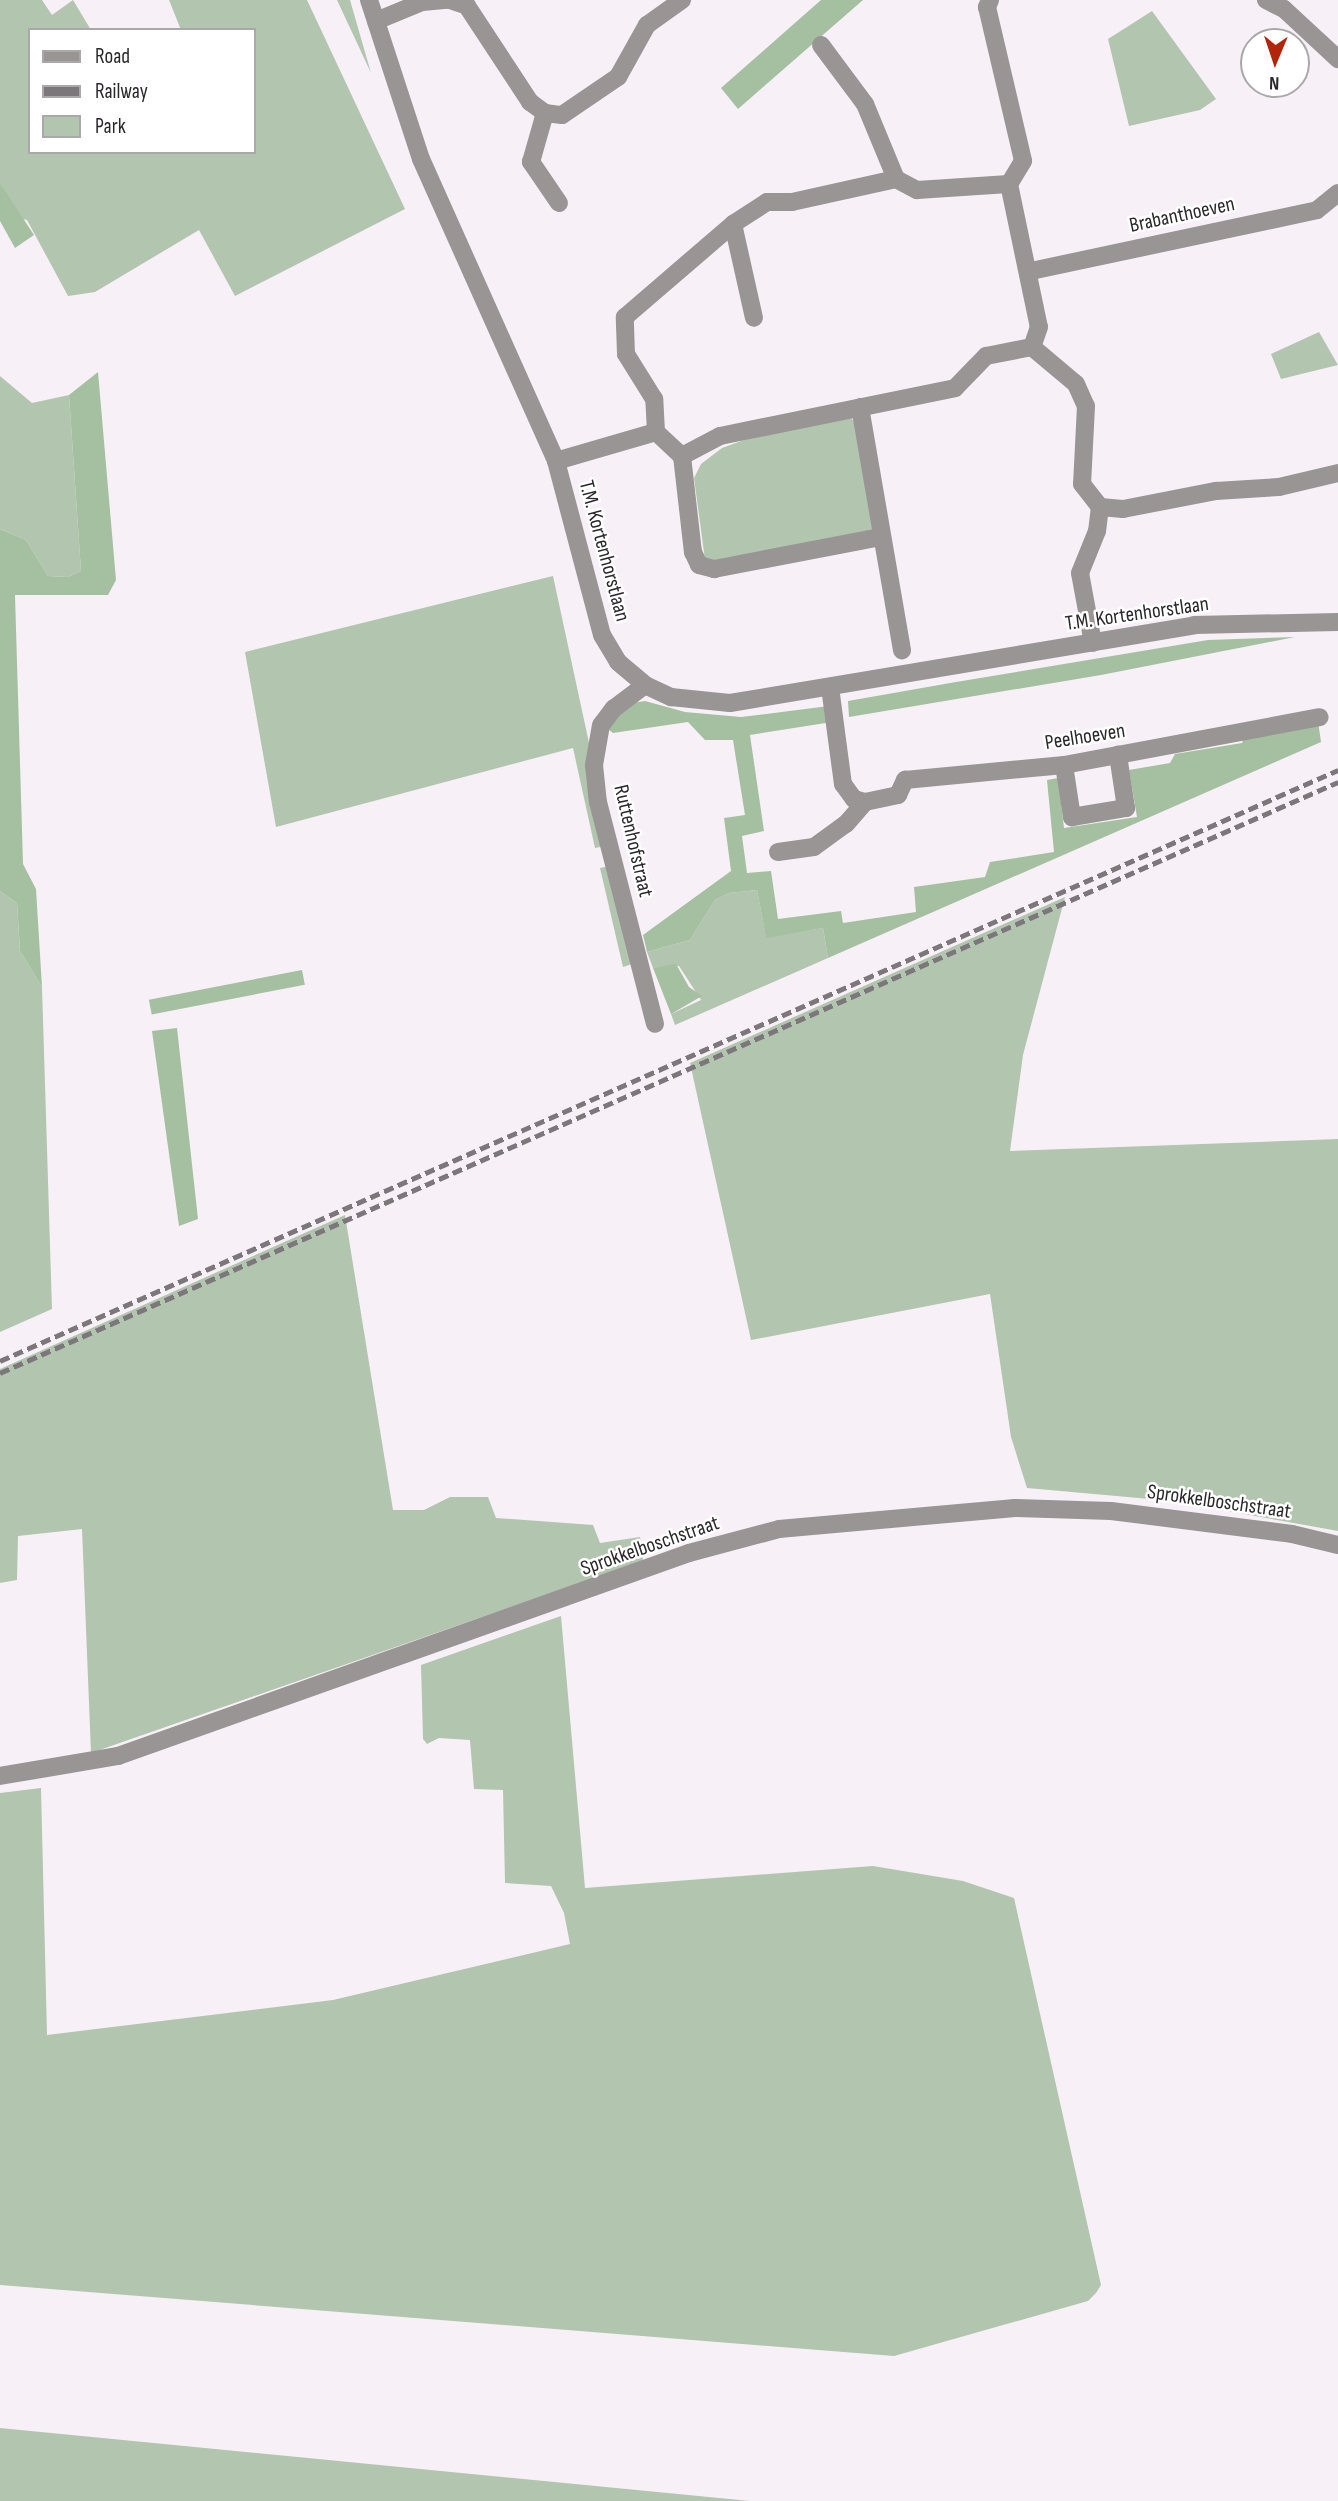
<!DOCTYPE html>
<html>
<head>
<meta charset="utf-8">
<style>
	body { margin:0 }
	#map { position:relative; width:1338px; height:2501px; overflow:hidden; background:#f8f0f7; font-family:"Sofia Sans Condensed",sans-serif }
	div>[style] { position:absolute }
	.green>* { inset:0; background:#b2c5af }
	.forest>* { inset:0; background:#a5bfa1; transform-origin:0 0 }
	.minor>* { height:18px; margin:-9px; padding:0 9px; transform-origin:9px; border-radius:9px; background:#999594 }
	.rail>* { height:5px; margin-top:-2.5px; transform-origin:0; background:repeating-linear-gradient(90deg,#7c777b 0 10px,transparent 0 15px) }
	span { translate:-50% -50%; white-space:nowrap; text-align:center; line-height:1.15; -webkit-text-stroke:5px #fff; paint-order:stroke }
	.street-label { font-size:21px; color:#2a282a }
	.legend { position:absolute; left:28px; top:28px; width:228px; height:126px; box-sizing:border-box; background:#fff; border:2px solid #aaa9aa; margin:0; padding:9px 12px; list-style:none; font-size:21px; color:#2a282a }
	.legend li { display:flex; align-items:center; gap:14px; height:35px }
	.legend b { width:35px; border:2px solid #aaa9aa }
	.north { position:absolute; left:1240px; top:28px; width:70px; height:70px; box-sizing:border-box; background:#fff; border:2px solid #aaa9aa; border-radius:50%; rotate:182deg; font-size:19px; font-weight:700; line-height:28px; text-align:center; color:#2a282a }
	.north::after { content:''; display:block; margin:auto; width:24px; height:32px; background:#b2250b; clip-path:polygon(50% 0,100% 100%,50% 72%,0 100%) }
</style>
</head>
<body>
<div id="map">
	<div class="green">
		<div style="clip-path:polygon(0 0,42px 0,52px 15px,73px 0,91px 30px,30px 30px,30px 152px,254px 152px,254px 30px,181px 30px,169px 0,307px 0,405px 209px,235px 296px,199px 230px,95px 292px,68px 296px,27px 220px,19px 218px,0 183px)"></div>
		<div style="clip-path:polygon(337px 0,350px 0,371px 73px)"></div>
		<div style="clip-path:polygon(1152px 11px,1216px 99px,1200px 110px,1129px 126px,1108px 39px)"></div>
		<div style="clip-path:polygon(1319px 332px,1338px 365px,1281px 379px,1271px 354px)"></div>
		<div style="clip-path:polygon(0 376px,32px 403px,69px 395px,81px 571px,68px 577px,48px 576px,26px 540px,0 529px)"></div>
		<div style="clip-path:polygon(851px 417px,858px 429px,876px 536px,725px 566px,705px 560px,694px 478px,701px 464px,722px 448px,744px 440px)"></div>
		<div style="clip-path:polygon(553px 576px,611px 845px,595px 848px,573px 748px,276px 827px,245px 652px)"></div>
		<div style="clip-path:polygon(615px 865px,635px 963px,623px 967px,600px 868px)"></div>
		<div style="clip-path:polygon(757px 890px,766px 937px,823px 928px,828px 958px,675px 1025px,671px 1014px,701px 1000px,679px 966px,653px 968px,647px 952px,690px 940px,715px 900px,729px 893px)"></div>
		<div style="clip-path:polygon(0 891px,17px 903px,20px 951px,42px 987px,52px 1309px,0 1332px)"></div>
		<div style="clip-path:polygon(1065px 897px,1023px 1055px,1010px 1151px,1338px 1139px,1338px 1531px,1172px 1501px,1027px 1488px,1011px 1437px,990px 1294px,751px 1340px,690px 1063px)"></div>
		<div style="clip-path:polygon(345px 1215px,393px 1510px,424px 1510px,450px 1497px,488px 1497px,496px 1518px,593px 1525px,600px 1543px,640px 1537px,643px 1561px,91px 1753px,82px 1529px,18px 1536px,17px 1580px,0 1583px,0 1369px)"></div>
		<div style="clip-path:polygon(561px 1616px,585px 1888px,873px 1866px,963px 1881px,1014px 1898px,1101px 2285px,1096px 2293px,1088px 2301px,894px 2356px,0 2285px,0 1793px,41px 1788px,47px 2035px,333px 2000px,570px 1944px,564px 1913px,551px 1886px,505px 1883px,503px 1790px,474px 1789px,470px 1740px,439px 1738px,427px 1744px,423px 1739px,421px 1665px)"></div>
		<div style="clip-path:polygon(0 2428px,750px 2501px,0 2501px)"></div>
	</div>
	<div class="forest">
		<div style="clip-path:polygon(821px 0,863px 0,738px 109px,721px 88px)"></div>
		<div style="clip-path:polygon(0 183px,34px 235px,15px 248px,0 221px)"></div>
		<div style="clip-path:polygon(98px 372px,116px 580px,108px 595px,15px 595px,23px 864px,36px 889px,42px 987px,20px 951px,17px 903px,0 891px,0 529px,26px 540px,48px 576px,68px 577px,81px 571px,69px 395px)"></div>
		<div style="clip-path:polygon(1295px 637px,1101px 675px,849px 717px,848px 701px,956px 682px,1208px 640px)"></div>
		<div style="clip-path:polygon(645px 701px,685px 712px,741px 717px,829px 706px,832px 722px,750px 735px,764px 831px,742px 836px,747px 873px,771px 871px,778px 919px,841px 911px,843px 923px,916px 912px,914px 887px,985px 877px,990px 862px,1054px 852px,1047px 780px,1058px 778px,1064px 828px,1137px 817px,1129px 770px,1170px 763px,1175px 754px,1242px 743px,1245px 735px,1318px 721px,1321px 742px,828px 958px,823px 928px,766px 938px,757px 890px,729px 893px,715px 900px,690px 940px,647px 952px,643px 935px,731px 871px,724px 818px,745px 815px,733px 740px,705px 740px,688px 722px,613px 733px,608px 729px,626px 704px)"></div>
		<div style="clip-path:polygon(676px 964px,689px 987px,702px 996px,671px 1014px,653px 968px)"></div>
		<div style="left:302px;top:970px;width:15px;height:156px;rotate:79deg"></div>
		<div style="clip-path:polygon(177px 1028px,198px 1219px,179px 1226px,152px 1031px)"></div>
	</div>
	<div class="minor">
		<div style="left:369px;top:0;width:167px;rotate:71.9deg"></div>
		<div style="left:421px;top:159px;width:331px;rotate:65.9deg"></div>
		<div style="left:556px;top:461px;width:180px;rotate:75.2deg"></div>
		<div style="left:602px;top:635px;width:31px;rotate:59deg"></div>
		<div style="left:618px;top:662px;width:35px;rotate:40deg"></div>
		<div style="left:645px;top:685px;width:29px;rotate:25deg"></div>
		<div style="left:671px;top:697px;width:59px;rotate:5.8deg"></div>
		<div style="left:730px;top:703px;width:471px;rotate:-9.5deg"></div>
		<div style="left:1194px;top:625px;width:144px;rotate:-1.2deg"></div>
		<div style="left:450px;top:0;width:18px;rotate:19deg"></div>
		<div style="left:467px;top:6px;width:115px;rotate:56.7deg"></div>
		<div style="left:530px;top:102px;width:19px;rotate:36deg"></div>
		<div style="left:990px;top:0;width:8px;rotate:113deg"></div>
		<div style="left:987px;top:7px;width:158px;rotate:76.8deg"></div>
		<div style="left:1023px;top:161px;width:27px;rotate:121deg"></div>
		<div style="left:1266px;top:0;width:20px;rotate:27deg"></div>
		<div style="left:1284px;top:9px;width:74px;rotate:42.8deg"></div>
		<div style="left:376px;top:21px;width:50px;rotate:-22.4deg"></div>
		<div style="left:422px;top:2px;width:25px;rotate:-5deg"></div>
		<div style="left:821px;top:45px;width:74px;rotate:53.3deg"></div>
		<div style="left:865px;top:104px;width:81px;rotate:67.5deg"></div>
		<div style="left:559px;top:203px;width:50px;rotate:-124.3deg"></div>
		<div style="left:531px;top:162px;width:51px;rotate:-74.1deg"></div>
		<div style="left:545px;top:113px;width:17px;rotate:7deg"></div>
		<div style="left:562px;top:115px;width:68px;rotate:-34.2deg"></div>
		<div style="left:618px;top:77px;width:60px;rotate:-60.9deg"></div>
		<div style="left:647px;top:25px;width:43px;rotate:-35.5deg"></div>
		<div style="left:733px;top:224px;width:96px;rotate:77.4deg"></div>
		<div style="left:1031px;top:271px;width:292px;rotate:-12deg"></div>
		<div style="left:1317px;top:210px;width:27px;rotate:-39deg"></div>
		<div style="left:860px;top:407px;width:247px;rotate:80.2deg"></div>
		<div style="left:656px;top:432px;width:33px;rotate:-93deg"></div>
		<div style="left:654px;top:399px;width:53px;rotate:-121.9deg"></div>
		<div style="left:626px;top:354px;width:37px;rotate:-92deg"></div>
		<div style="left:625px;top:317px;width:143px;rotate:-40.7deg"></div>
		<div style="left:733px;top:224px;width:40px;rotate:-32.9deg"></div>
		<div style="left:767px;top:202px;width:25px"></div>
		<div style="left:792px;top:202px;width:107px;rotate:-12.5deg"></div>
		<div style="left:896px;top:179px;width:24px;rotate:28deg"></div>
		<div style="left:917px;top:190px;width:92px;rotate:-3.7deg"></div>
		<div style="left:1009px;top:184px;width:146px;rotate:78.2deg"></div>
		<div style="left:1039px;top:327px;width:21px;rotate:109deg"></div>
		<div style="left:682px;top:456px;width:97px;rotate:83.5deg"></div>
		<div style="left:693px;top:552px;width:14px;rotate:65deg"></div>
		<div style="left:699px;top:565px;width:16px;rotate:15deg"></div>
		<div style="left:714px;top:569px;width:169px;rotate:-10.9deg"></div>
		<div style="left:556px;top:461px;width:104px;rotate:-16.2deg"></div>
		<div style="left:656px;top:432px;width:35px;rotate:43deg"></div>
		<div style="left:682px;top:456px;width:43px;rotate:-27.8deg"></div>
		<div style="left:720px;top:436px;width:240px;rotate:-11.5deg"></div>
		<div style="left:955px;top:388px;width:45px;rotate:-45.9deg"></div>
		<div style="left:986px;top:356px;width:47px;rotate:-11.1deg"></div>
		<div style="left:1032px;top:347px;width:57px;rotate:40.1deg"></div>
		<div style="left:1076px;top:384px;width:24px;rotate:66deg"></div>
		<div style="left:1086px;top:406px;width:78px;rotate:92.9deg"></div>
		<div style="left:1082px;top:484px;width:29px;rotate:52deg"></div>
		<div style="left:1100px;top:507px;width:24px;rotate:97deg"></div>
		<div style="left:1097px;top:531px;width:45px;rotate:112deg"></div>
		<div style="left:1080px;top:573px;width:71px;rotate:79.5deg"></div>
		<div style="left:1100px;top:507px;width:23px;rotate:5deg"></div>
		<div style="left:1123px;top:509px;width:95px;rotate:-11deg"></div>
		<div style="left:1216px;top:491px;width:63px;rotate:-3.6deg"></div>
		<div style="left:1279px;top:487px;width:61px;rotate:-13.3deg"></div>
		<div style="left:645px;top:685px;width:39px;rotate:143deg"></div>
		<div style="left:614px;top:708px;width:21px;rotate:127deg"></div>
		<div style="left:601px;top:725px;width:41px;rotate:99.9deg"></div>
		<div style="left:594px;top:765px;width:37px;rotate:84deg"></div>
		<div style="left:598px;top:802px;width:229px;rotate:75.6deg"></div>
		<div style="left:830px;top:687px;width:98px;rotate:82.4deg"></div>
		<div style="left:843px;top:784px;width:19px;rotate:54deg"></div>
		<div style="left:854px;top:799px;width:11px;rotate:15deg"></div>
		<div style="left:1064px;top:765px;width:53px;rotate:81.3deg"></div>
		<div style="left:1072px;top:817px;width:55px;rotate:-9.5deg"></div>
		<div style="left:1126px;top:808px;width:54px;rotate:-98.6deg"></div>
		<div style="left:778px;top:852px;width:36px;rotate:-8deg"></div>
		<div style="left:814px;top:847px;width:39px;rotate:-36deg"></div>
		<div style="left:846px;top:824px;width:29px;rotate:-49deg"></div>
		<div style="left:865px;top:802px;width:34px;rotate:-12deg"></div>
		<div style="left:898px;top:795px;width:17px;rotate:-65deg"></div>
		<div style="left:905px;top:780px;width:160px;rotate:-5.4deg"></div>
		<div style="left:1064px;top:765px;width:260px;rotate:-10.6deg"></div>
		<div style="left:0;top:1776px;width:120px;rotate:-9.6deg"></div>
		<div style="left:118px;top:1756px;width:606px;rotate:-19.57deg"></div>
		<div style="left:689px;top:1553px;width:93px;rotate:-14.9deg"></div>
		<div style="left:779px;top:1529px;width:237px;rotate:-5.1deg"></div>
		<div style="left:1015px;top:1508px;width:96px;rotate:1.8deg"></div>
		<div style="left:1111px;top:1511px;width:182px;rotate:7.2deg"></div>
		<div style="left:1292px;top:1534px;width:47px;rotate:13.4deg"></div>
	</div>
	<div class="rail">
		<div style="left:0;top:1361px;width:1463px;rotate:-23.83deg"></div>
		<div style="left:0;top:1373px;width:1463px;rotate:-23.83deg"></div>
	</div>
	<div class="street-label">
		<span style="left:1182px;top:215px;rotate:-12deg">Brabanthoeven</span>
		<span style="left:604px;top:551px;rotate:75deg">T.M. Kortenhorstlaan</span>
		<span style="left:1137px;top:614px;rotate:-8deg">T.M. Kortenhorstlaan</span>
		<span style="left:1085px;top:737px;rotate:-9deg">Peelhoeven</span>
		<span style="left:633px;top:841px;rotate:77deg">Ruttenhofstraat</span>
		<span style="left:1219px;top:1502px;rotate:8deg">Sprokkelboschstraat</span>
		<span style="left:650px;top:1546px;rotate:-19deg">Sprokkelboschstraat</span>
	</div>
	<ul class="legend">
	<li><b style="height:9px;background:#999594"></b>Road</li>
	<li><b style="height:9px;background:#7c777b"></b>Railway</li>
	<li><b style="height:19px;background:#b2c5af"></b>Park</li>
	</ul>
	<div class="north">N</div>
</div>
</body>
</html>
